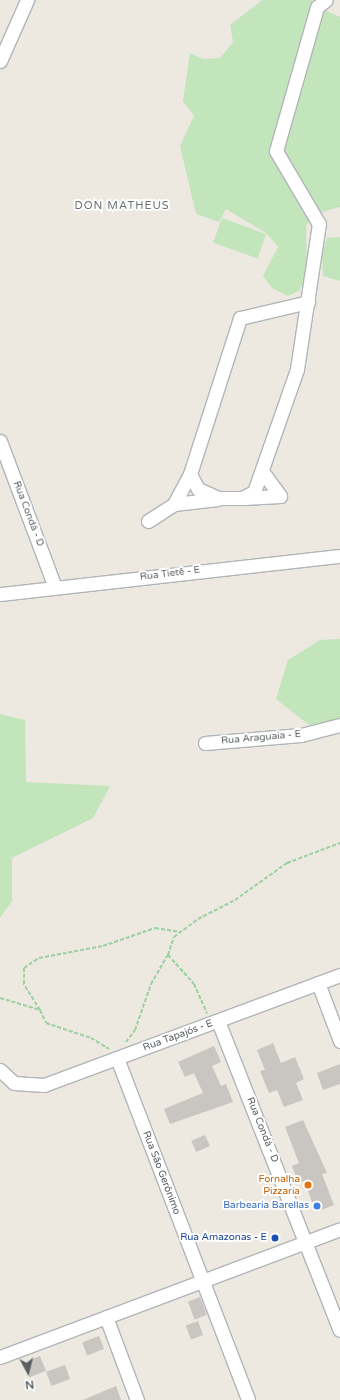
<!DOCTYPE html>
<html>
<head>
<meta charset="utf-8">
<style>
	body { margin:0 }
	#map { position:relative; width:340px; height:1400px; overflow:hidden; background:#ede8e0; font-family:"Varela Round",sans-serif }
	div>[style] { position:absolute }
	.green>* { inset:0; background:#c3e5bc; transform-origin:0 0 }
	.building>* { inset:0; background:#c9c5c0; transform-origin:0 0 }
	.path>* { height:2px; margin-top:-1px; transform-origin:0; background:repeating-linear-gradient(90deg,#9bd0a0 0 4px,transparent 0 6px) }
	.roads { filter:drop-shadow(1px 0 #b1b5b9) drop-shadow(-1px 0 #b1b5b9) drop-shadow(0 1px #b1b5b9) drop-shadow(0 -1px #b1b5b9) }
	.minor>* { height:13px; margin:-6.5px; padding:0 6.5px; transform-origin:6.5px; border-radius:6.5px; background:#fff }
	.dots>* { width:11px; height:11px; translate:-50% -50%; box-sizing:border-box; border:2px solid #fff; border-radius:50% }
	span { translate:-50% -50%; white-space:nowrap; text-align:center; line-height:1.15; -webkit-text-stroke:4px #fff; paint-order:stroke }
	.street-label { font-size:10px; color:#595e62 }
	.food-label { font-size:10px; color:#c56008 }
	.right { translate:-100% -50%; text-align:right }
	.shop-label { font-size:10px; color:#366cbe }
	.transit-label { font-size:10px; color:#164399 }
	.neighbourhood-label { font-size:11px; color:#6a7174; letter-spacing:1px }
	.north { position:absolute; left:8px; top:1352px; width:40px; height:40px; -webkit-text-stroke:3px #fff; paint-order:stroke; rotate:173deg; font-size:11px; font-weight:700; line-height:16px; text-align:center; color:#595e62 }
	.north::after { content:''; display:block; margin:auto; width:14px; height:18px; background:#595e62; clip-path:polygon(50% 0,100% 100%,50% 72%,0 100%) }
</style>
</head>
<body>
<div id="map">
	<div class="green">
		<div style="clip-path:polygon(262px 0,311px 0,317px 7px,340px 17px,340px 207px,322px 212px,306px 225px,307px 277px,299px 291px,288px 296px,272px 288px,263px 276px,278px 247px,266px 233px,226px 209px,219px 222px,196px 214px,180px 146px,194px 116px,183px 101px,190px 53px,203px 59px,220px 58px,233px 42px,230px 25px)"></div>
		<div style="left:222px;top:218px;width:47px;height:26px;rotate:20deg"></div>
		<div style="clip-path:polygon(340px 237px,340px 281px,323px 276px,322px 254px,327px 238px)"></div>
		<div style="clip-path:polygon(340px 639px,340px 719px,309px 725px,276px 699px,288px 660px,320px 640px)"></div>
		<div style="clip-path:polygon(0 714px,25px 720px,26px 782px,110px 786px,93px 818px,12px 858px,12px 901px,0 918px)"></div>
	</div>
	<div class="building">
		<div style="clip-path:polygon(273px 1043px,281px 1063px,295px 1057px,304px 1079px,296px 1083px,303px 1100px,284px 1107px,277px 1090px,269px 1093px,260px 1071px,265px 1070px,257px 1050px)"></div>
		<div style="clip-path:polygon(214px 1046px,221px 1062px,212px 1066px,221px 1086px,226px 1084px,233px 1102px,170px 1124px,164px 1109px,203px 1093px,194px 1073px,185px 1077px,178px 1062px)"></div>
		<div style="clip-path:polygon(340px 1064px,340px 1084px,323px 1090px,317px 1073px)"></div>
		<div style="clip-path:polygon(303px 1120px,327px 1173px,322px 1174px,334px 1205px,316px 1212px,304px 1181px,299px 1184px,292px 1166px,299px 1163px,285px 1127px)"></div>
		<div style="left:205px;top:1135px;width:12px;height:15px;rotate:66deg"></div>
		<div style="left:200px;top:1297px;width:19px;height:13px;rotate:69deg"></div>
		<div style="left:198px;top:1321px;width:15px;height:13px;rotate:70deg"></div>
		<div style="left:99px;top:1336px;width:14px;height:18px;rotate:69deg"></div>
		<div style="left:40px;top:1356px;width:16px;height:18px;rotate:68deg"></div>
		<div style="left:65px;top:1365px;width:15px;height:20px;rotate:70deg"></div>
		<div style="clip-path:polygon(116px 1386px,121px 1400px,83px 1400px)"></div>
	</div>
	<div class="path">
		<div style="left:168px;top:955px;width:19px;rotate:-72deg"></div>
		<div style="left:174px;top:937px;width:30px;rotate:-37deg"></div>
		<div style="left:198px;top:919px;width:42px;rotate:-27.2deg"></div>
		<div style="left:235px;top:900px;width:64px;rotate:-35.4deg"></div>
		<div style="left:287px;top:863px;width:57px;rotate:-20.7deg"></div>
		<div style="left:0;top:998px;width:42px;rotate:16.7deg"></div>
		<div style="left:40px;top:1010px;width:31px;rotate:-122deg"></div>
		<div style="left:24px;top:984px;width:16px;rotate:-90deg"></div>
		<div style="left:24px;top:968px;width:18px;rotate:-34deg"></div>
		<div style="left:39px;top:958px;width:65px;rotate:-10.6deg"></div>
		<div style="left:103px;top:946px;width:55px;rotate:-19.1deg"></div>
		<div style="left:155px;top:928px;width:26px;rotate:9deg"></div>
		<div style="left:40px;top:1010px;width:14px;rotate:65deg"></div>
		<div style="left:46px;top:1023px;width:47px;rotate:18.4deg"></div>
		<div style="left:91px;top:1038px;width:21px;rotate:31deg"></div>
		<div style="left:126px;top:1042px;width:15px;rotate:-53deg"></div>
		<div style="left:135px;top:1030px;width:49px;rotate:-70.8deg"></div>
		<div style="left:151px;top:984px;width:34px;rotate:-60deg"></div>
		<div style="left:168px;top:955px;width:39px;rotate:48deg"></div>
		<div style="left:194px;top:984px;width:32px;rotate:66deg"></div>
	</div>
	<div class="roads">
		<div class="minor">
			<div style="left:0;top:61px;width:67px;rotate:-66.1deg"></div>
			<div style="left:0;top:441px;width:156px;rotate:69.4deg"></div>
			<div style="left:262px;top:471px;width:31px;rotate:54deg"></div>
			<div style="left:190px;top:474px;width:17px;rotate:62deg"></div>
			<div style="left:198px;top:489px;width:22px;rotate:24deg"></div>
			<div style="left:218px;top:498px;width:24px"></div>
			<div style="left:242px;top:498px;width:13px;rotate:-27deg"></div>
			<div style="left:254px;top:492px;width:130px;rotate:-70.7deg"></div>
			<div style="left:297px;top:369px;width:147px;rotate:-81.4deg"></div>
			<div style="left:319px;top:224px;width:85px;rotate:-120.5deg"></div>
			<div style="left:276px;top:151px;width:150px;rotate:-74.1deg"></div>
			<div style="left:317px;top:7px;width:11px;rotate:-38deg"></div>
			<div style="left:244px;top:498px;width:36px;rotate:-3deg"></div>
			<div style="left:174px;top:504px;width:44px;rotate:-6.5deg"></div>
			<div style="left:148px;top:521px;width:31px;rotate:-33deg"></div>
			<div style="left:174px;top:504px;width:34px;rotate:-62deg"></div>
			<div style="left:190px;top:474px;width:164px;rotate:-72.2deg"></div>
			<div style="left:240px;top:318px;width:70px;rotate:-13.2deg"></div>
			<div style="left:0;top:594px;width:342px;rotate:-6.4deg"></div>
			<div style="left:205px;top:743px;width:96px;rotate:-4.8deg"></div>
			<div style="left:301px;top:735px;width:40px;rotate:-14.4deg"></div>
			<div style="left:318px;top:983px;width:62px;rotate:69.2deg"></div>
			<div style="left:218px;top:1021px;width:332px;rotate:68.5deg"></div>
			<div style="left:117px;top:1058px;width:366px;rotate:69deg"></div>
			<div style="left:0;top:1070px;width:19px;rotate:43deg"></div>
			<div style="left:14px;top:1083px;width:30px;rotate:4deg"></div>
			<div style="left:44px;top:1085px;width:316px;rotate:-20.4deg"></div>
			<div style="left:106px;top:1317px;width:89px;rotate:69.5deg"></div>
			<div style="left:0;top:1357px;width:363px;rotate:-20.6deg"></div>
		</div>
	</div>
	<div class="dots">
		<div style="left:308px;top:1185px;background:#e8710a"></div>
		<div style="left:317px;top:1206px;background:#3f7fe0"></div>
		<div style="left:275px;top:1238px;background:#1a4fb4"></div>
	</div>
	<div class="street-label">
		<span style="left:28px;top:514px;rotate:69deg">Rua Condá - D</span>
		<span style="left:170px;top:574px;rotate:-7deg">Rua Tietê - E</span>
		<span style="left:261px;top:738px;rotate:-5deg">Rua Araguaia - E</span>
		<span style="left:178px;top:1036px;rotate:-20deg">Rua Tapajós - E</span>
		<span style="left:262px;top:1130px;rotate:68deg">Rua Condá - D</span>
		<span style="left:161px;top:1173px;rotate:69deg">Rua São Gerônimo</span>
	</div>
	<div class="food-label">
		<span class="right" style="left:300px;top:1185px">Fornalha<br>Pizzaria</span>
	</div>
	<div class="shop-label">
		<span class="right" style="left:309px;top:1206px">Barbearia Barellas</span>
	</div>
	<div class="transit-label">
		<span class="right" style="left:267px;top:1238px">Rua Amazonas - E</span>
	</div>
	<div class="neighbourhood-label">
		<span style="left:122px;top:206px">DON MATHEUS</span>
	</div>
	<div class="north">N</div>
</div>
</body>
</html>
